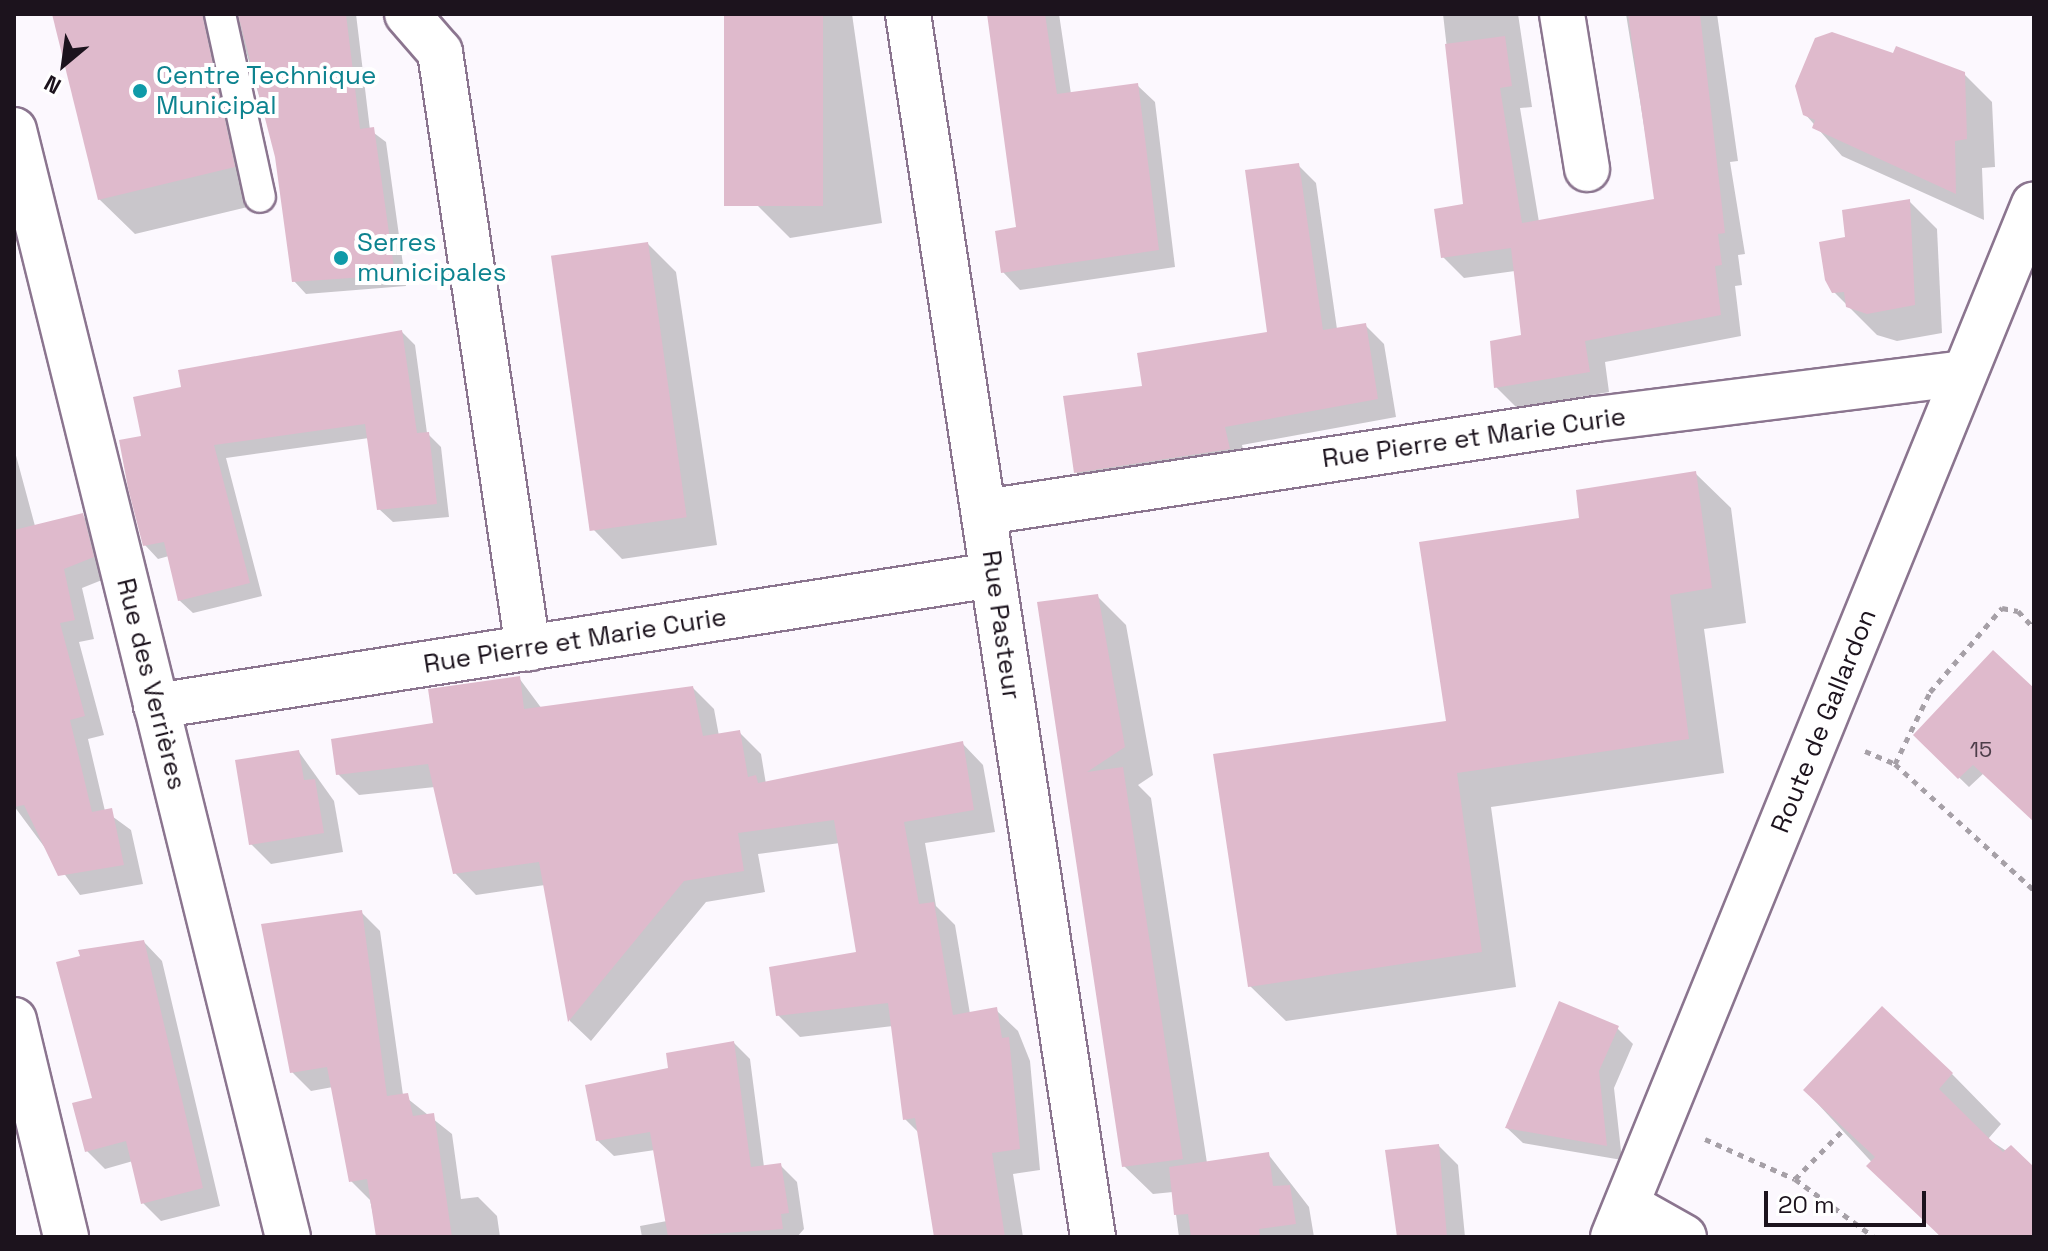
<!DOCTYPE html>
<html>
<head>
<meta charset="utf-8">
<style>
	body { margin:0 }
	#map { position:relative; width:2048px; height:1251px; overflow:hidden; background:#fcf8fe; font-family:"Space Grotesk",sans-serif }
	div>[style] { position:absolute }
	.shadow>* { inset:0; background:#0003 }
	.building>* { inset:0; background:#dfbacc; transform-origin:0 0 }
	.path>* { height:5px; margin-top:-2.5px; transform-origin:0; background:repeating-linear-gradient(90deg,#a6a0a7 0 6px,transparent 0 12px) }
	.roads { filter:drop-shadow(2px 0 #8b758f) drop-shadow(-2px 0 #8b758f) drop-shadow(0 2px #8b758f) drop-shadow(0 -2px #8b758f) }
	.service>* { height:30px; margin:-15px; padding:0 15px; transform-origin:15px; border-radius:15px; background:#fff }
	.minor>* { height:44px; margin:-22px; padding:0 22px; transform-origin:22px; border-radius:22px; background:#fff }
	.dots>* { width:22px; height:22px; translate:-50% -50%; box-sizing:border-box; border:4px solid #fff; border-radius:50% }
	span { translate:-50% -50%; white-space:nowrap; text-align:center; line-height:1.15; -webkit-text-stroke:8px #fff; paint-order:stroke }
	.number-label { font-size:22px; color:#4d3d49 }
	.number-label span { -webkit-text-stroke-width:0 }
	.culture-label { font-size:26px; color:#0d838f }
	.left { translate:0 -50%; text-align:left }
	.street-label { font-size:26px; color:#1c131d }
	.frame { position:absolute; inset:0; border:16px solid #1c131d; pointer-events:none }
	.north { position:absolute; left:24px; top:24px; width:80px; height:80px; -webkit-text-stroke:6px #fff; paint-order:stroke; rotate:209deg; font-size:22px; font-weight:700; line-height:32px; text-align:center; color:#1c131d }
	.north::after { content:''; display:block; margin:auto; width:28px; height:36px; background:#1c131d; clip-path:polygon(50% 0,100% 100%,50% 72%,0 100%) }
	.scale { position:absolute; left:1764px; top:1191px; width:162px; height:36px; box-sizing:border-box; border:4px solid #1c131d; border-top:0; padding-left:10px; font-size:24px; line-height:28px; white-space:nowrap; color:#1c131d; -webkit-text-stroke:6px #fff; paint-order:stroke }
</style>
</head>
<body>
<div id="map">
	<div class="shadow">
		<div style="clip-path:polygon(54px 14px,216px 14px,241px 39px,237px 54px,269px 202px,135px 234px,99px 199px)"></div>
		<div style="clip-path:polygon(235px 14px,356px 14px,370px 130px,386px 142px,406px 286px,306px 294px,294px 281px,277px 157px)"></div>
		<div style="clip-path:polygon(726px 14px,852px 14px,882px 223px,790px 238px,755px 203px)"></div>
		<div style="clip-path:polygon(990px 14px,1059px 14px,1071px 94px,1137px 85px,1155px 102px,1175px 267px,1020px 290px,1003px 272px,1018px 229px)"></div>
		<div style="clip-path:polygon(1443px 14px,1518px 14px,1532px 107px,1520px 108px,1539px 222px,1656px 200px,1626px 14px,1717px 14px,1738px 161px,1730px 162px,1745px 254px,1738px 255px,1742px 285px,1735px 286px,1741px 336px,1605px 362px,1609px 392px,1517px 408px,1496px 387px,1523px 336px,1515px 271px,1464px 278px,1443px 257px,1465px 206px)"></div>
		<div style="clip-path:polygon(1894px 55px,1964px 74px,1992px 102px,1995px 167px,1982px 168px,1984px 220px,1842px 156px,1805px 114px)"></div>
		<div style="clip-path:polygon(1298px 165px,1316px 183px,1337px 329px,1365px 325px,1384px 344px,1396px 417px,1242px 445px,1247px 467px,1094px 490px,1076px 472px,1145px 387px,1269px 334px)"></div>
		<div style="clip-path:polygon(1909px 201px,1937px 229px,1942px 333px,1897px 341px,1877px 335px,1834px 292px)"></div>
		<div style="clip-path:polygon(648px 244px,676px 272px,717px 545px,622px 559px,594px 530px)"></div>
		<div style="clip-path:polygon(402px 332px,415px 345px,427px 433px,441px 447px,449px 517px,393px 522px,379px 509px,369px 438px,226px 458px,262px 596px,193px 613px,179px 600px,169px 556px,158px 559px,145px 545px,143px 438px)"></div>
		<div style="clip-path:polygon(14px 448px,35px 526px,82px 515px,102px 535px,112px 576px,82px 588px,94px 639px,79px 642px,104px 735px,88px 739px,105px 811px,131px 830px,143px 884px,80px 895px,14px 806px)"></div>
		<div style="clip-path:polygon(1695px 473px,1731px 508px,1746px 623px,1704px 629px,1724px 773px,1491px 807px,1516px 987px,1286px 1021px,1250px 986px,1448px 723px,1581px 520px)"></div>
		<div style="clip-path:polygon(1098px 597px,1126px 625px,1153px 775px,1138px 785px,1151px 798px,1207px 1163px,1268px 1154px,1309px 1207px,1314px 1237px,1179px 1237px,1173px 1192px,1153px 1194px,1124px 1166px,1039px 604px)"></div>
		<div style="clip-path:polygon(519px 678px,542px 709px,693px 688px,714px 709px,719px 736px,739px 732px,761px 754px,766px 784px,962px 743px,983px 765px,995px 832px,925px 843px,936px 906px,955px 925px,970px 1014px,996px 1010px,1018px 1031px,1030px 1061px,1040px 1170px,1013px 1174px,1023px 1237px,936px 1237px,920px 1134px,905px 1119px,893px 1026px,800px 1037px,778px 1015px,858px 954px,840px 843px,758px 854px,765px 892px,706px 902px,591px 1041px,570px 1021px,545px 885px,476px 895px,455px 873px,435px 787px,359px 795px,338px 774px)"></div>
		<div style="clip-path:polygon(2034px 690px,2034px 820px,1984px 773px,1969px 787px,1915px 735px)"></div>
		<div style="clip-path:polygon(299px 752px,334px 801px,343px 852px,271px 864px,251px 844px)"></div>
		<div style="clip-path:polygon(361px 912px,380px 931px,403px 1095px,452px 1134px,461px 1199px,478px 1197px,497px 1216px,500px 1237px,378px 1237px,370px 1200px,351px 1181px,333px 1087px,311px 1091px,292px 1072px)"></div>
		<div style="clip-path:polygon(144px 942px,162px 961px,220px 1206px,161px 1221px,142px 1202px,133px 1161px,105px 1169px,87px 1151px,94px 1099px)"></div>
		<div style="clip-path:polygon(1617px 1028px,1633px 1044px,1614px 1088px,1622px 1160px,1523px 1143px,1507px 1128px)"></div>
		<div style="clip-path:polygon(734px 1043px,750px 1059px,764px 1167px,780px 1165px,797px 1182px,804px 1229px,797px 1237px,642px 1237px,640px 1226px,667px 1221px,655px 1150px,614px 1156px,597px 1140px,671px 1069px)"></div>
		<div style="clip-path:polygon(1952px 1074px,2001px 1124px,1988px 1139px,2034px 1169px,2034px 1237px,1941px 1237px,1805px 1090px)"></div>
		<div style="clip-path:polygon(1439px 1146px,1458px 1165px,1465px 1237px,1401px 1237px)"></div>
	</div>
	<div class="building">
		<div style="clip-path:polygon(52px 14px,202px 14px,235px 167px,98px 200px)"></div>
		<div style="clip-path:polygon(238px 14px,346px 14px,360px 129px,374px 127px,395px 275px,292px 282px,275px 157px)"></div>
		<div style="left:724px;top:14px;width:99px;height:192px"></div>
		<div style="clip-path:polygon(987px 14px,1045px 14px,1057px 94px,1138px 83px,1159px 250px,1001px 273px,995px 231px,1016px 227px)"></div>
		<div style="clip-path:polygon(1628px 14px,1700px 14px,1725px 233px,1718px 234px,1722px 265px,1715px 266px,1721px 315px,1585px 341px,1590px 372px,1494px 388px,1490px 341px,1521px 335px,1511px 248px,1441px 258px,1434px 209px,1463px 204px,1445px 44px,1505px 36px,1512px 86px,1500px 88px,1522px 223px,1654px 199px)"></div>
		<div style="clip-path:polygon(1832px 32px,1893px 53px,1896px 46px,1965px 72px,1967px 139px,1955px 141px,1956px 194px,1812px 128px,1815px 120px,1803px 115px,1795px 86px,1815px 38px)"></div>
		<div style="clip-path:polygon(1299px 163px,1323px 330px,1366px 323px,1378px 399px,1225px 427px,1230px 449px,1074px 473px,1063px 396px,1142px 386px,1137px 353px,1267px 332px,1245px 170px)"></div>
		<div style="clip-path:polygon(1910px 199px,1915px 305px,1867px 314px,1846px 307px,1844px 292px,1832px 293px,1825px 280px,1819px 242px,1845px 237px,1842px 210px)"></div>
		<div style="left:648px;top:242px;width:278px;height:98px;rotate:82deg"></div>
		<div style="clip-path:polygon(402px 330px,417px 433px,429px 432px,437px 504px,377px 510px,365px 424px,214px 445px,250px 583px,178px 601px,164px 542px,143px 546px,128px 488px,119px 440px,141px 436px,133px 397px,181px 387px,178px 370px)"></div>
		<div style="clip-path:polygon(1696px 471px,1712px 588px,1670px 595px,1689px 739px,1457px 773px,1482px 952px,1248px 987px,1213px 754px,1446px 721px,1419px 542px,1579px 518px,1576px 490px)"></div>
		<div style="clip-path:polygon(83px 513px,94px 557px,64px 569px,75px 620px,60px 623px,85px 716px,70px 720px,92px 812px,112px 808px,124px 865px,58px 876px,24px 805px,14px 807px,14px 530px)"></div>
		<div style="clip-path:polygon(1098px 594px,1125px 747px,1087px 772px,1123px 767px,1183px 1159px,1122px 1167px,1037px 602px)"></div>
		<div style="clip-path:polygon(1993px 650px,2034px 688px,2034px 822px,1973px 765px,1958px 779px,1913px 735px)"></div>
		<div style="clip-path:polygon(520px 676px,524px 709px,693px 686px,703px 736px,740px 730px,748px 777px,756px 775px,758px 783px,963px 741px,974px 810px,904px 822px,919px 904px,934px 902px,953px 1015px,997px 1007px,1002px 1038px,1009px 1037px,1020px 1149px,992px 1153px,1005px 1237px,934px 1237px,915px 1118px,903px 1120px,888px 1003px,776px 1016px,769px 967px,856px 952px,834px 820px,738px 833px,744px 871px,684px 881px,568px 1022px,539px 862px,453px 874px,428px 764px,336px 775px,331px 739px,433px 723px,428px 689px)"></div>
		<div style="clip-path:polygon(299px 750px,304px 780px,315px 779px,324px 833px,249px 845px,235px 760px)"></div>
		<div style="clip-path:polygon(362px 910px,387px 1096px,408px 1093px,413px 1116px,434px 1113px,452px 1237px,376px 1237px,367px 1179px,349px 1182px,327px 1067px,290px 1073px,261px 924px)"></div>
		<div style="clip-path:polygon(144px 940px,203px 1188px,141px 1204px,126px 1141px,85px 1152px,72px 1103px,92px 1098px,56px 962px,80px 956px,78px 950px)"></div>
		<div style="clip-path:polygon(1559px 1001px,1619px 1026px,1599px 1071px,1607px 1146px,1505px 1128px)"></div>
		<div style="clip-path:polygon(1882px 1006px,1953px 1073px,1939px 1089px,2003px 1152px,2011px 1145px,2034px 1167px,2034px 1237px,1941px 1237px,1866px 1166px,1875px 1157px,1803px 1090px)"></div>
		<div style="clip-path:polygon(734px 1041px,751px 1167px,781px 1163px,789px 1213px,781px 1214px,783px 1229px,668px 1237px,650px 1132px,596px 1141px,585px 1085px,668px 1068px,666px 1053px)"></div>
		<div style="clip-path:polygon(1439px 1144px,1447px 1237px,1397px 1237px,1385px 1150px)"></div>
		<div style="clip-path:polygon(1269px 1152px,1273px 1186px,1290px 1185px,1296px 1224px,1259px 1229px,1260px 1237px,1191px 1237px,1188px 1214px,1174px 1215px,1169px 1167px)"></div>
	</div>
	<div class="path">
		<div style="left:1865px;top:751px;width:33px;rotate:23deg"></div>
		<div style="left:1895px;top:764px;width:80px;rotate:-64.1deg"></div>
		<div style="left:1930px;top:692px;width:111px;rotate:-49.4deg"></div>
		<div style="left:2002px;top:608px;width:16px;rotate:11deg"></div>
		<div style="left:2018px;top:611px;width:23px;rotate:47deg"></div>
		<div style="left:1895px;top:764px;width:188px;rotate:42.2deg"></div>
		<div style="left:1705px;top:1139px;width:98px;rotate:24deg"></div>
		<div style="left:1795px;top:1179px;width:98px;rotate:36.3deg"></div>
		<div style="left:1795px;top:1179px;width:70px;rotate:-45.6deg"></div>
	</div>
	<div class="roads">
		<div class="service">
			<div style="left:220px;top:14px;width:187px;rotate:77.7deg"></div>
		</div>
		<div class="minor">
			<div style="left:407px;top:14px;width:50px;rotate:49deg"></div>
			<div style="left:440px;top:52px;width:603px;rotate:81.61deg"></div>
			<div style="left:908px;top:14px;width:1237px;rotate:81.4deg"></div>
			<div style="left:1562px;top:14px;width:157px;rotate:80.8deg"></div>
			<div style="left:14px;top:130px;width:1140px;rotate:76.1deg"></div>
			<div style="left:985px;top:512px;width:618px;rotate:-8.65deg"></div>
			<div style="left:1596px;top:419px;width:371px;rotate:-7.1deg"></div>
			<div style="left:156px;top:706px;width:847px;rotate:-8.9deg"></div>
			<div style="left:14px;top:1020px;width:223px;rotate:76.5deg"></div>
			<div style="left:1629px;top:1206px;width:63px;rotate:29.4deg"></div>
			<div style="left:1613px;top:1237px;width:1115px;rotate:-67.83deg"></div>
		</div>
	</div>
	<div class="dots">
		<div style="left:140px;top:91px;background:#0f9aa8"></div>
		<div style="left:341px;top:258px;background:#0f9aa8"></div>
	</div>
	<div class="number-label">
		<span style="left:1981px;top:750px">15</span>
	</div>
	<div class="culture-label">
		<span class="left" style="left:156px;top:91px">Centre Technique<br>Municipal</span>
		<span class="left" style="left:357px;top:258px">Serres<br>municipales</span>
	</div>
	<div class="street-label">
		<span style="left:1474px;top:438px;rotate:-8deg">Rue Pierre et Marie Curie</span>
		<span style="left:1001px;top:625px;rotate:82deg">Rue Pasteur</span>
		<span style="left:575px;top:641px;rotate:-9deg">Rue Pierre et Marie Curie</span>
		<span style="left:151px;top:684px;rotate:76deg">Rue des Verrières</span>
		<span style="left:1824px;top:721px;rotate:-68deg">Route de Gallardon</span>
	</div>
	<div class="frame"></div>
	<div class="north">N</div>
	<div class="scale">20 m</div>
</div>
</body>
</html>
